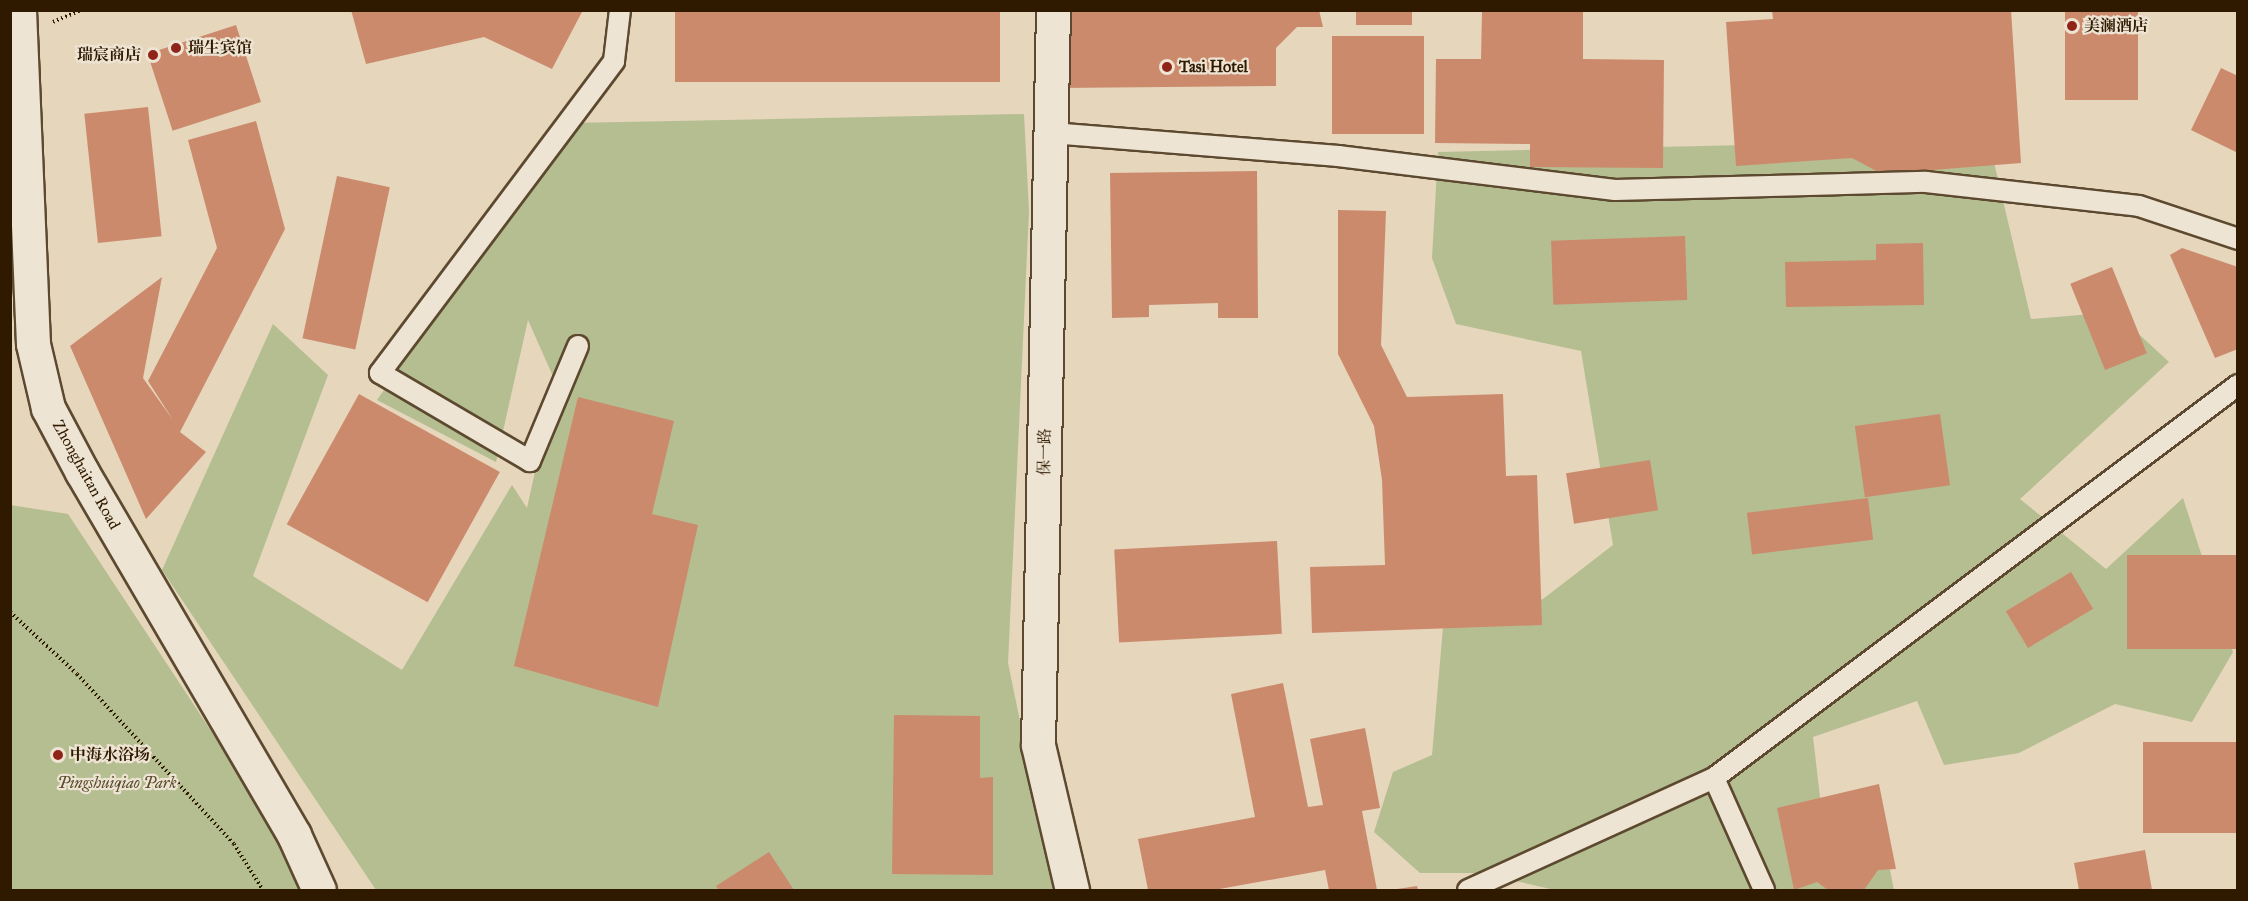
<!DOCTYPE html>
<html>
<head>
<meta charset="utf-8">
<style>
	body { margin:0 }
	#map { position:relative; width:2248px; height:901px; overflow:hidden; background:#e5d6bc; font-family:"IM FELL Great Primer","Noto Serif SC",serif }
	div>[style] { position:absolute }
	.green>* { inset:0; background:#b5be91 }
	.building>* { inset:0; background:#cc8a6d; transform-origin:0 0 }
	.path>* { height:4px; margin-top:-2px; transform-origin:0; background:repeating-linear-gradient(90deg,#2f1a00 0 1.5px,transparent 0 4.5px) }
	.roads { filter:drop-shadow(2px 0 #5c492f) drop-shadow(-2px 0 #5c492f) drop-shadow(0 2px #5c492f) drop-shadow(0 -2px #5c492f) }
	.lane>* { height:20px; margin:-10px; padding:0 10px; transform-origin:10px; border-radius:10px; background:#eee4d3 }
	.street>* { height:33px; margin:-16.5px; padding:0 16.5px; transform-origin:16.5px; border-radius:16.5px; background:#eee4d3 }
	.secondary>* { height:33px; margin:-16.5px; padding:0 16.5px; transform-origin:16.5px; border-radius:16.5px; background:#eee4d3 }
	.dots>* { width:16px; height:16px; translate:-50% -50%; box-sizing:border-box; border:3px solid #eee4d3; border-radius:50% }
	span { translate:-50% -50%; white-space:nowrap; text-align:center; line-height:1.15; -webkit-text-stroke:4.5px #eee4d3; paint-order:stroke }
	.poi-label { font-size:16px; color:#2f1a00; font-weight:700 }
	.left { translate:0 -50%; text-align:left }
	.right { translate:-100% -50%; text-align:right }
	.street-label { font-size:16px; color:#2f1a00 }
	.park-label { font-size:16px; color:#574b2c; font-style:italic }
	.frame { position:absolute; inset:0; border:12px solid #2f1a00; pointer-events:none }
</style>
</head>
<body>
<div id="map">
	<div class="green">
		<div style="clip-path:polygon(1024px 114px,1029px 211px,1008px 663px,1055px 890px,376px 890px,162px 570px,273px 324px,328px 375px,253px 576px,402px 670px,512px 485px,527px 508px,555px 381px,528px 320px,496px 462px,377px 400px,570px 123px)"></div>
		<div style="clip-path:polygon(1833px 143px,1992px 154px,2031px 319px,2115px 312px,2169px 362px,2020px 499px,2106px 569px,2183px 498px,2233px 652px,2192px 722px,2115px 704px,2019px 753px,1944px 765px,1917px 701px,1813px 737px,1824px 831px,1888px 860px,1894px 890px,1555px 890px,1481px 873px,1420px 873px,1374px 832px,1393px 772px,1432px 755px,1443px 627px,1543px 599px,1613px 545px,1581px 351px,1456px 324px,1432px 258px,1438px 152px)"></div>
		<div style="clip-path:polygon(10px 505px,68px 514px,258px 802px,301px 890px,11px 890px)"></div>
	</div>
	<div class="building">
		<div style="clip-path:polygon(351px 10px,583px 10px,552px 69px,484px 37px,366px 64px)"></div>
		<div style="left:675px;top:10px;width:325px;height:72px"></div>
		<div style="clip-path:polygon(1057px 10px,1319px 10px,1323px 27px,1297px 27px,1276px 48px,1276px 86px,1058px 88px)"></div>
		<div style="left:1356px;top:10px;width:56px;height:15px"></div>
		<div style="clip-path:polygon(1482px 10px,1583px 10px,1583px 59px,1664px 60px,1663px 168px,1530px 167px,1530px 144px,1435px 143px,1436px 59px,1481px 59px)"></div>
		<div style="clip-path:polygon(1772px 10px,2011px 10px,2021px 163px,1882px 174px,1852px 158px,1736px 166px,1726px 22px,1773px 19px)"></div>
		<div style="left:2065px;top:10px;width:73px;height:90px"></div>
		<div style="left:236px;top:25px;width:81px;height:93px;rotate:72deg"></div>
		<div style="left:1332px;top:36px;width:92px;height:98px"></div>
		<div style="clip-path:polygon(2221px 68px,2238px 76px,2238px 153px,2191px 130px)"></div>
		<div style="left:148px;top:107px;width:130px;height:64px;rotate:84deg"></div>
		<div style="clip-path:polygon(256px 121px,285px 229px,180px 432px,206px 452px,146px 519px,70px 346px,162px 277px,143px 378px,173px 420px,148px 381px,217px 248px,188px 140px)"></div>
		<div style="clip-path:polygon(1257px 171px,1258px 318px,1218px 318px,1218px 303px,1149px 305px,1149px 317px,1112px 318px,1110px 173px)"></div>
		<div style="left:337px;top:176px;width:54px;height:166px;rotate:12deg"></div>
		<div style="clip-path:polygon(1338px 210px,1386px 211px,1381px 345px,1407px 397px,1503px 394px,1506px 476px,1537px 475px,1542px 625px,1312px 633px,1310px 567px,1385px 565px,1382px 480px,1374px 426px,1338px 354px)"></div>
		<div style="left:1685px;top:236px;width:64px;height:134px;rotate:88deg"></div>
		<div style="clip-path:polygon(1923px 243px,1924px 305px,1786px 307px,1785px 262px,1876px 260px,1876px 244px)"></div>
		<div style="clip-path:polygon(2182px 248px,2238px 267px,2238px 349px,2215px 358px,2170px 255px)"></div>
		<div style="left:2112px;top:267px;width:93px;height:45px;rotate:68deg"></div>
		<div style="left:359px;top:394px;width:161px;height:149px;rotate:29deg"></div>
		<div style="clip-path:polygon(578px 397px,674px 421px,652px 514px,698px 525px,658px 707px,514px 666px)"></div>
		<div style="left:1940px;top:414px;width:72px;height:86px;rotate:82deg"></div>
		<div style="left:1650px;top:460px;width:51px;height:85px;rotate:81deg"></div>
		<div style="left:1868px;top:498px;width:42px;height:122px;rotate:83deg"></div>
		<div style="left:1277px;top:541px;width:93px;height:163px;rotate:87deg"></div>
		<div style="left:2238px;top:555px;width:94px;height:111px;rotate:90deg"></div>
		<div style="left:2071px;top:572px;width:43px;height:76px;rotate:59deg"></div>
		<div style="clip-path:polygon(1283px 683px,1308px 807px,1323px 805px,1310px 739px,1365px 728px,1380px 808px,1362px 811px,1377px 890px,1329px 890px,1325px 870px,1214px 890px,1148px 890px,1138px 839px,1255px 817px,1231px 694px)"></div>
		<div style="clip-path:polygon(894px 715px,980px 716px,980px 778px,993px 777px,993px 875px,892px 874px)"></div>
		<div style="left:2238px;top:742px;width:91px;height:95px;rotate:90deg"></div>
		<div style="clip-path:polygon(1879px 784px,1896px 869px,1878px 870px,1864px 890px,1828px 890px,1817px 882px,1794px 890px,1777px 808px)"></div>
		<div style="clip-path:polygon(2145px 850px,2152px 890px,2079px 890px,2074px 863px)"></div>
		<div style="clip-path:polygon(769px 852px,794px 890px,719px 890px,716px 886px)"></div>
		<div style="clip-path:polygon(1417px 886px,1418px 890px,1397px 890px,1397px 889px)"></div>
	</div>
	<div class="path">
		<div style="left:53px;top:22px;width:30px;rotate:-23deg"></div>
		<div style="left:10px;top:612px;width:91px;rotate:42.8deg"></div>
		<div style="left:77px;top:674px;width:231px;rotate:47.3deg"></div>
		<div style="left:234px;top:844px;width:54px;rotate:57.8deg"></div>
	</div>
	<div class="roads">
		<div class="lane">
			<div style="left:1052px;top:133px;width:287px;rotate:4.6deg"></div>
			<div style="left:1338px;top:156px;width:279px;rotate:7deg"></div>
			<div style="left:1615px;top:190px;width:311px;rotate:-1.5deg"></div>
			<div style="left:1926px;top:182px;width:214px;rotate:6.4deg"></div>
			<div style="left:2139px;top:206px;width:104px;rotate:18.4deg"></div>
			<div style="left:578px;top:346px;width:125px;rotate:112.7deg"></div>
			<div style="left:530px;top:461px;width:174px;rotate:-149.6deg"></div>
			<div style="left:380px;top:373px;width:390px;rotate:-53.1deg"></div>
			<div style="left:614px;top:61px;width:51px;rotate:-83.3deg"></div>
			<div style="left:1714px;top:778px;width:123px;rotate:65.9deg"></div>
			<div style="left:1468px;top:890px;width:270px;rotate:-24.5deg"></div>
			<div style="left:1714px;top:778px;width:655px;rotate:-36.87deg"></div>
		</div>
		<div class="street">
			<div style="left:1053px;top:10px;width:735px;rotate:91.17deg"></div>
			<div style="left:1038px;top:745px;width:149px;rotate:76.8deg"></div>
		</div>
		<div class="secondary">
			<div style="left:19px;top:10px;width:334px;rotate:87.6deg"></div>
			<div style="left:33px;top:344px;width:66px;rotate:76.8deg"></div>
			<div style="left:48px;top:408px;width:72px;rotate:62deg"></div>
			<div style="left:82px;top:472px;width:420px;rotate:59.7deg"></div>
			<div style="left:294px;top:835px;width:60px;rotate:65.6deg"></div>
		</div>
	</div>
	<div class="dots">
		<div style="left:2072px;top:26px;background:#8f2418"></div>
		<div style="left:176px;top:48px;background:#8f2418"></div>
		<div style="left:153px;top:55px;background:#8f2418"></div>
		<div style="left:1167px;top:67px;background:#8f2418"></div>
		<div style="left:58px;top:755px;background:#8f2418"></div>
	</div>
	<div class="poi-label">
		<span class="left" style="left:2084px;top:26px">美澜酒店</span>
		<span class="left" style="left:188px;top:48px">瑞生宾馆</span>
		<span class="right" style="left:141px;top:55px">瑞宸商店</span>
		<span class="left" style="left:1179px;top:67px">Tasi Hotel</span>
		<span class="left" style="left:70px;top:755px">中海水浴场</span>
	</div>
	<div class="street-label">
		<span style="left:1045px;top:452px;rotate:-89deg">保一路</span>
		<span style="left:86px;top:475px;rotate:61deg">Zhonghaitan Road</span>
	</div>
	<div class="park-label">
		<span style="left:117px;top:783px">Pingshuiqiao Park</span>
	</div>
	<div class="frame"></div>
</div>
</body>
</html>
